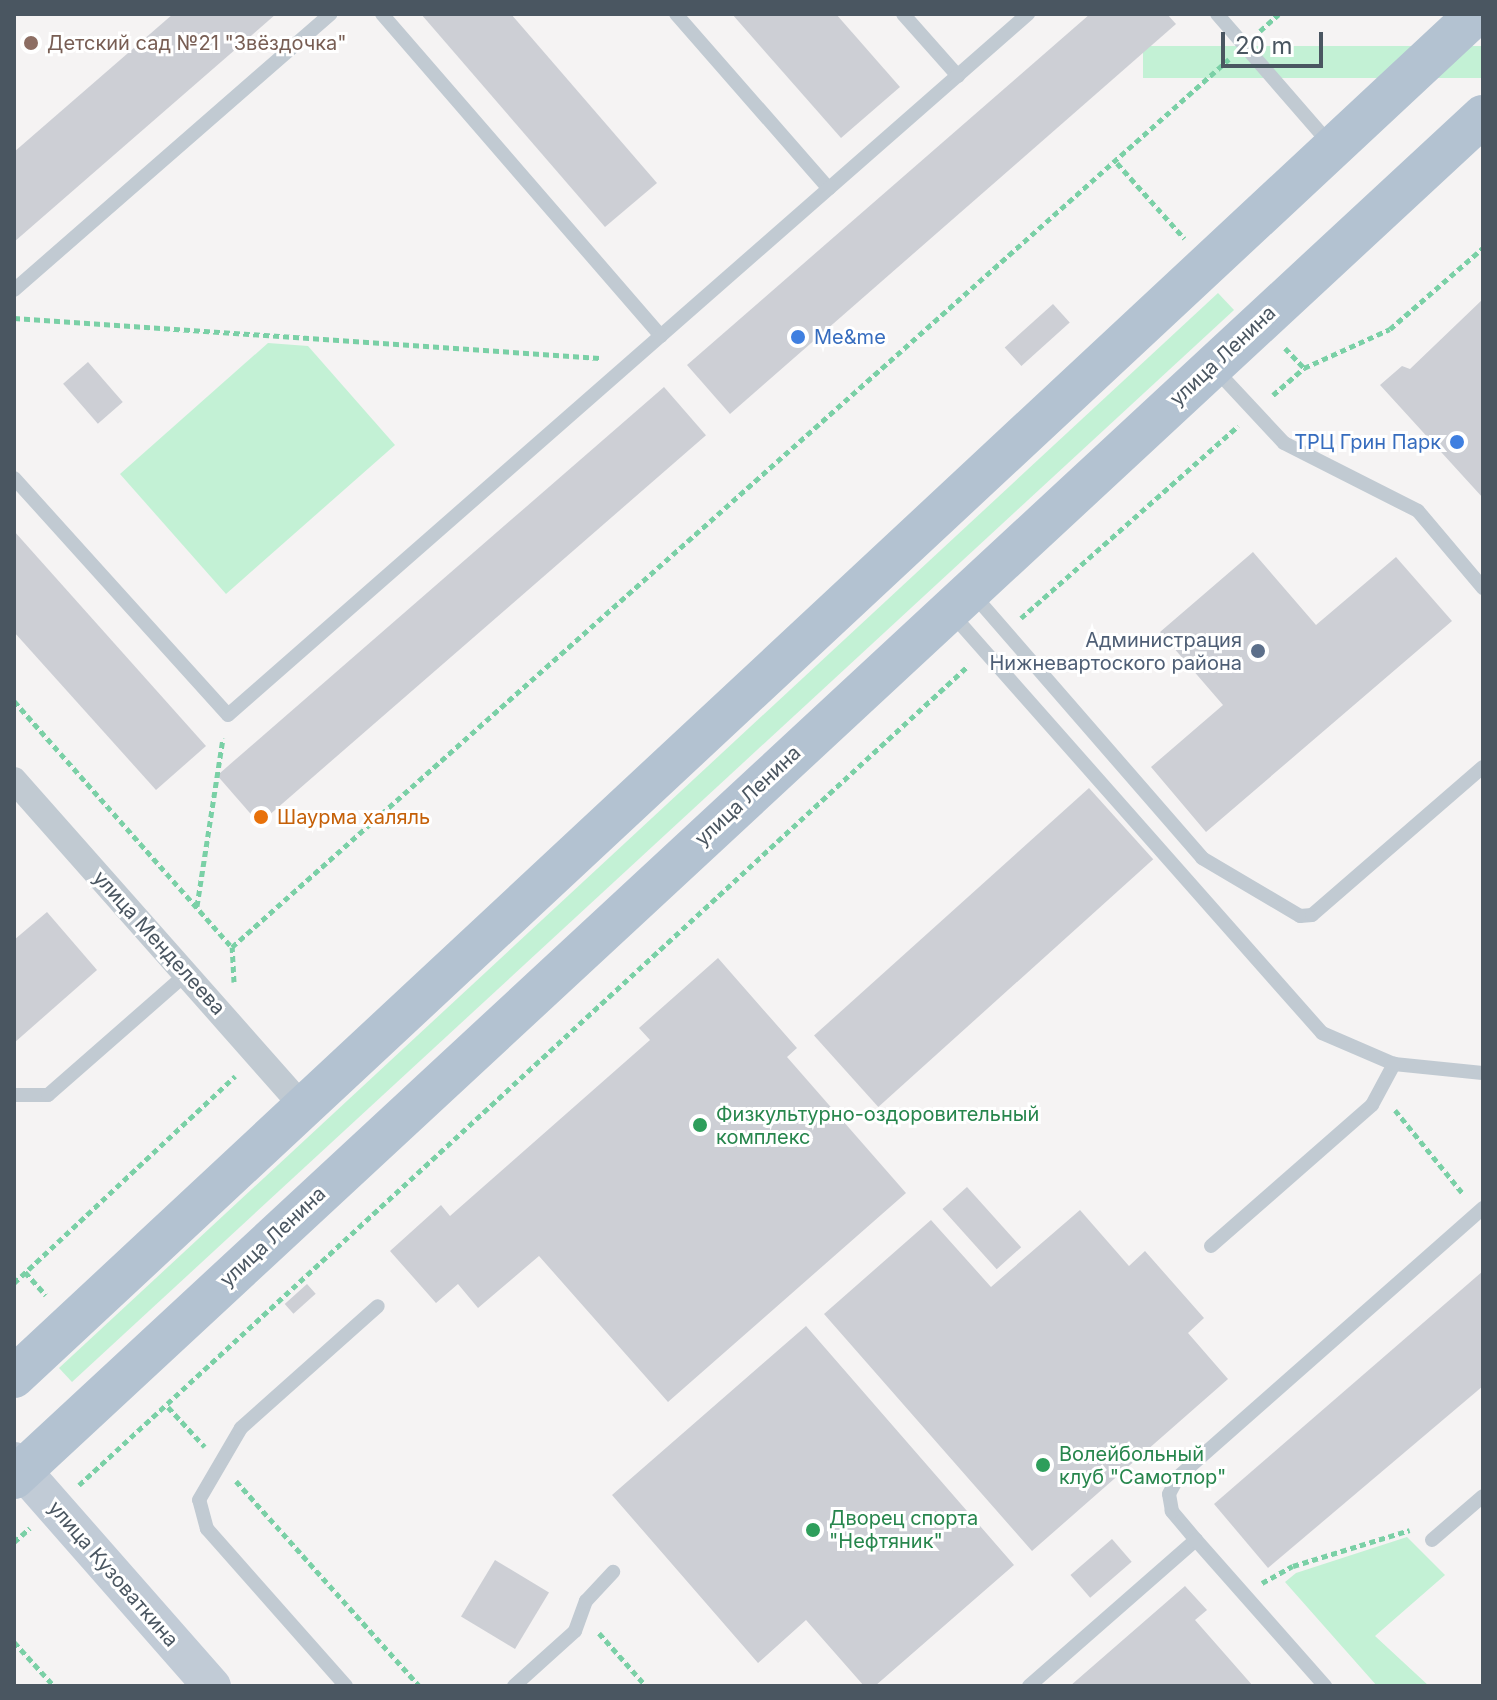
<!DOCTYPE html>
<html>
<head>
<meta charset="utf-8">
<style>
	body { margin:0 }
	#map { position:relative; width:1497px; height:1700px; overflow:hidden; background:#f5f3f3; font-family:Inter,sans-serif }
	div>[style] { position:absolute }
	.green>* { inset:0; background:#c3f1d5; transform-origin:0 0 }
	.building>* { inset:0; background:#cdcfd5; transform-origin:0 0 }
	.path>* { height:5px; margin-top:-2.5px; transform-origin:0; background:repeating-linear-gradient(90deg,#7ad0a6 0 6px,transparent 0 10px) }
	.service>* { height:14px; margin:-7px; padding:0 7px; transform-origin:7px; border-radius:7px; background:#c1cad2 }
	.minor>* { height:26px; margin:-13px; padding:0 13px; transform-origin:13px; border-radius:13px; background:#c1cad2 }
	.secondary>* { height:38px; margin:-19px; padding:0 19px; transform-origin:19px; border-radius:19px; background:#c1cbd6 }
	.primary>* { height:42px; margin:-21px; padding:0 21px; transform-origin:21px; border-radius:21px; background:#b3c2d1 }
	.dots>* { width:22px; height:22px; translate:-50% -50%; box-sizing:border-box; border:4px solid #fff; border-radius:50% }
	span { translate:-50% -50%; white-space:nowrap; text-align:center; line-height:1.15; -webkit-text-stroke:6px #fff; paint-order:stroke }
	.education-label { font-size:20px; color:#785e54 }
	.left { translate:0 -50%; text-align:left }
	.shop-label { font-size:20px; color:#366cbe }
	.right { translate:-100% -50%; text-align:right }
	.street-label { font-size:20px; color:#4a5661 }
	.service-label { font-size:20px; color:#4e5e75 }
	.food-label { font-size:20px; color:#c56008 }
	.leisure-label { font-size:20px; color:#27864d }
	.frame { position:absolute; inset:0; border:16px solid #4a5661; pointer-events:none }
	.scale { position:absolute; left:1221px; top:32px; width:102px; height:36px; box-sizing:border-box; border:4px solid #4a5661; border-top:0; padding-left:10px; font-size:24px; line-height:28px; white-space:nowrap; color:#4a5661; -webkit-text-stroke:6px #fff; paint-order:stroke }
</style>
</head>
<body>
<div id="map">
	<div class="green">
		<div style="left:1483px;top:46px;width:32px;height:340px;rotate:90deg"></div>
		<div style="clip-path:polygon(1218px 293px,1234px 310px,72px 1382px,59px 1368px)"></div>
		<div style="clip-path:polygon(268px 343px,308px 346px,395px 445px,226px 594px,120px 474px)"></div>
		<div style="clip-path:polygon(1407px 1537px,1445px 1575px,1375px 1636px,1429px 1686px,1377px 1686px,1285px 1582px,1296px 1573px)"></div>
	</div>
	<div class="building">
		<div style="clip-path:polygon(173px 14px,276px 14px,14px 242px,14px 152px)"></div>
		<div style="clip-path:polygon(421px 14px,511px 14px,657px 183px,605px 227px)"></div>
		<div style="clip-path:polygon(732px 14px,836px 14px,900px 87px,841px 138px)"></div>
		<div style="clip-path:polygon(1090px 14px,1167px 14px,1176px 24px,730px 414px,687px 365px)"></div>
		<div style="clip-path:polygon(1483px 299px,1483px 498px,1380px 385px,1402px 366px,1410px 369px)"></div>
		<div style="left:1053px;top:304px;width:25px;height:65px;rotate:48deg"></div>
		<div style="left:88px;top:362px;width:53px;height:33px;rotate:49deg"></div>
		<div style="left:664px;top:387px;width:64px;height:592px;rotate:49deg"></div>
		<div style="clip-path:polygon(14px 531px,206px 746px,156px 790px,14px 632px)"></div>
		<div style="clip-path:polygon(1253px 552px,1316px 625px,1396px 557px,1452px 621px,1206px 832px,1151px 767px,1223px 705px,1160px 632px)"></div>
		<div style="left:1089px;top:788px;width:96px;height:370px;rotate:48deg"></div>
		<div style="clip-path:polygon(47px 912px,97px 970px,14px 1043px,14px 940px)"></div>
		<div style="clip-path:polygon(718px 958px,797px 1048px,787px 1057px,906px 1193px,668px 1402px,539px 1256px,478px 1308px,458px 1284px,436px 1303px,390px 1251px,441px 1205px,450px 1216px,650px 1040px,639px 1028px)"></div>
		<div style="left:967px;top:1187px;width:81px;height:33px;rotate:48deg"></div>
		<div style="clip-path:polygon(1080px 1210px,1129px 1266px,1145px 1251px,1204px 1318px,1188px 1333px,1228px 1379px,1032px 1551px,824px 1314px,931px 1220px,991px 1287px)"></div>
		<div style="clip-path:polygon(1483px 1271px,1483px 1386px,1268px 1568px,1214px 1504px)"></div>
		<div style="left:307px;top:1284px;width:13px;height:30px;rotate:48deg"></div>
		<div style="clip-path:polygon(806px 1326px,1014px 1565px,875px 1686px,864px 1686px,806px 1620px,758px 1663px,612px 1495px)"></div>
		<div style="left:1112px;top:1539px;width:30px;height:55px;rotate:49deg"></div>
		<div style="left:495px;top:1560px;width:63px;height:66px;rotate:31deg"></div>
		<div style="clip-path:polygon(1185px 1586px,1207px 1610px,1195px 1620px,1253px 1686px,1070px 1686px)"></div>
	</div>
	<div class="path">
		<div style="left:1260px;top:31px;width:25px;rotate:-42deg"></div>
		<div style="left:1117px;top:163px;width:101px;rotate:48.2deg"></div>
		<div style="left:14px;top:318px;width:587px;rotate:3.9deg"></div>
		<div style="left:1285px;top:348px;width:28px;rotate:46deg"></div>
		<div style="left:1273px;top:395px;width:41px;rotate:-41.1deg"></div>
		<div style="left:1304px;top:368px;width:94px;rotate:-24.4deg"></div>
		<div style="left:1390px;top:329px;width:123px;rotate:-41.1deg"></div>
		<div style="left:1021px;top:618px;width:290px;rotate:-41.5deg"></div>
		<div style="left:14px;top:701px;width:329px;rotate:48.5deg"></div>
		<div style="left:197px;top:906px;width:170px;rotate:-81.2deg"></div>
		<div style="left:234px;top:982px;width:35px;rotate:-93deg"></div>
		<div style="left:232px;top:947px;width:1335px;rotate:-41.69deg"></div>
		<div style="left:1395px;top:1110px;width:109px;rotate:50.9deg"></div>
		<div style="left:25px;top:1272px;width:31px;rotate:48deg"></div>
		<div style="left:14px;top:1283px;width:303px;rotate:-43.1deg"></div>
		<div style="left:168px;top:1407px;width:54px;rotate:47.2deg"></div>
		<div style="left:236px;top:1481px;width:275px;rotate:48.2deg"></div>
		<div style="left:79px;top:1485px;width:1210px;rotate:-42.66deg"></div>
		<div style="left:14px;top:1542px;width:21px;rotate:-41deg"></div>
		<div style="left:1262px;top:1583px;width:35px;rotate:-29deg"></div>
		<div style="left:1293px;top:1566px;width:122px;rotate:-17.1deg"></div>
		<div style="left:599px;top:1633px;width:71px;rotate:48.4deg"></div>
		<div style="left:14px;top:1642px;width:59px;rotate:47.7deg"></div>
	</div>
	<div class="service">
		<div style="left:382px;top:14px;width:426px;rotate:49.1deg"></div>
		<div style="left:676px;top:14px;width:232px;rotate:48.8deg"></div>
		<div style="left:903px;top:14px;width:83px;rotate:48.4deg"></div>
		<div style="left:1217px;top:14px;width:174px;rotate:49deg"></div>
		<div style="left:14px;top:290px;width:420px;rotate:-41.1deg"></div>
		<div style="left:1215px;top:369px;width:101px;rotate:47deg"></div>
		<div style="left:1284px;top:443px;width:150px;rotate:26.9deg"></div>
		<div style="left:1418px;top:511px;width:101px;rotate:49.8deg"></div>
		<div style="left:14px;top:478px;width:319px;rotate:47.9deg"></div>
		<div style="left:228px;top:715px;width:1064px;rotate:-41.23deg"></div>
		<div style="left:972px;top:593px;width:351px;rotate:49deg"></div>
		<div style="left:1202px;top:858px;width:114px;rotate:30.6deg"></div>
		<div style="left:1300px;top:916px;width:12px;rotate:-5deg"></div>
		<div style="left:1312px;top:915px;width:226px;rotate:-40.9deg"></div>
		<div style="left:951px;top:613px;width:560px;rotate:48.54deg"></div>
		<div style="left:1322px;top:1033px;width:78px;rotate:23.3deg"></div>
		<div style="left:1394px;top:1064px;width:89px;rotate:5.8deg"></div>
		<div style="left:14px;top:1095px;width:34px"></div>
		<div style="left:48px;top:1095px;width:184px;rotate:-41.2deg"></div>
		<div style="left:1211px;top:1246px;width:214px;rotate:-41.2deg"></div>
		<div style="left:1372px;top:1105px;width:47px;rotate:-61.8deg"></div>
		<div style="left:1196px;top:1540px;width:38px;rotate:-130deg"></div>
		<div style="left:1172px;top:1511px;width:17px;rotate:-100deg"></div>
		<div style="left:1169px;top:1494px;width:19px;rotate:-62deg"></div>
		<div style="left:1178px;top:1477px;width:407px;rotate:-41.4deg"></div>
		<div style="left:1432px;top:1540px;width:67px;rotate:-40.8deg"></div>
		<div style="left:346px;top:1686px;width:210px;rotate:-131.5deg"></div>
		<div style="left:207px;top:1529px;width:30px;rotate:-105deg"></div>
		<div style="left:199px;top:1500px;width:83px;rotate:-59.7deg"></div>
		<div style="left:241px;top:1428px;width:183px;rotate:-41.7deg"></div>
		<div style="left:514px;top:1686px;width:82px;rotate:-42deg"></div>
		<div style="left:575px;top:1631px;width:32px;rotate:-70deg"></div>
		<div style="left:586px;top:1601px;width:40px;rotate:-47deg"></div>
		<div style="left:1029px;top:1686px;width:222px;rotate:-41.2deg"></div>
		<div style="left:1196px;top:1540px;width:195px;rotate:48.5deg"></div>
	</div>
	<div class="minor">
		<div style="left:14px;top:780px;width:436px;rotate:48.5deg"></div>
	</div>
	<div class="secondary">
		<div style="left:14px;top:1461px;width:300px;rotate:48.7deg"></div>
	</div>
	<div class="primary">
		<div style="left:14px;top:1377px;width:1999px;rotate:-42.99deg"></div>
		<div style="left:14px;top:1478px;width:2003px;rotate:-42.84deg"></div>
	</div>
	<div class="dots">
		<div style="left:31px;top:43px;background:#8d6e63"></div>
		<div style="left:798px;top:337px;background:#3f7fe0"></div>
		<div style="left:1457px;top:442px;background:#3f7fe0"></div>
		<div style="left:1258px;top:651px;background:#5c6f8a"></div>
		<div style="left:261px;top:817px;background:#e8710a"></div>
		<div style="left:700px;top:1125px;background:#2e9e5b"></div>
		<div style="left:1043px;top:1465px;background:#2e9e5b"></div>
		<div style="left:813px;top:1530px;background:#2e9e5b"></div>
	</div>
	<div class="education-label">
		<span class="left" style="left:47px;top:43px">Детский сад №21 "Звёздочка"</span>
	</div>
	<div class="shop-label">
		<span class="left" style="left:814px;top:337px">Me&amp;me</span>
		<span class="right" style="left:1441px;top:442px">ТРЦ Грин Парк</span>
	</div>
	<div class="street-label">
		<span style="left:1223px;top:356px;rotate:-43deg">улица Ленина</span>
		<span style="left:748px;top:796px;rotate:-43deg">улица Ленина</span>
		<span style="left:159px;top:943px;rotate:48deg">улица Менделеева</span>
		<span style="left:273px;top:1237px;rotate:-43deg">улица Ленина</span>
		<span style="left:113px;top:1574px;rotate:49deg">улица Кузоваткина</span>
	</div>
	<div class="service-label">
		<span class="right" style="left:1242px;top:652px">Администрация<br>Нижневартоского района</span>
	</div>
	<div class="food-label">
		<span class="left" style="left:277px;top:817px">Шаурма халяль</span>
	</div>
	<div class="leisure-label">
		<span class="left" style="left:716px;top:1126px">Физкультурно-оздоровительный<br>комплекс</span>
		<span class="left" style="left:1059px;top:1466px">Волейбольный<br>клуб "Самотлор"</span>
		<span class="left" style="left:829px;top:1530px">Дворец спорта<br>"Нефтяник"</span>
	</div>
	<div class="frame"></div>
	<div class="scale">20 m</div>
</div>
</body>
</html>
